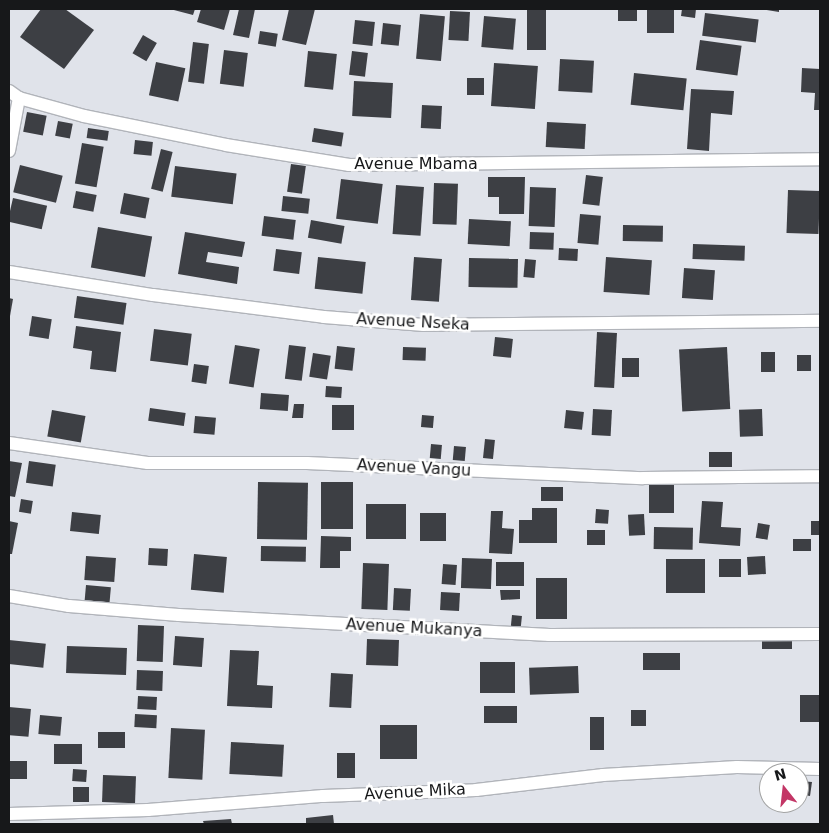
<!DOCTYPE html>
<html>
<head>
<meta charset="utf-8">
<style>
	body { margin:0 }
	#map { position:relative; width:829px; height:833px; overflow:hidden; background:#e0e3ea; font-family:"DejaVu Sans",sans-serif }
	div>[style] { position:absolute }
	.building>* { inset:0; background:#3d3f44; transform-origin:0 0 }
	.roads { filter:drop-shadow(1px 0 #b1b4ba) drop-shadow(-1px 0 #b1b4ba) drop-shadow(0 1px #b1b4ba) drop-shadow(0 -1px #b1b4ba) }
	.minor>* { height:12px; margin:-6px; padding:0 6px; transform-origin:6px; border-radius:6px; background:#fff }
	span { translate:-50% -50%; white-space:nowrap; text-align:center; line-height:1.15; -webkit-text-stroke:5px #fff; paint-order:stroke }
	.street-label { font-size:16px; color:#17181a }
	.frame { position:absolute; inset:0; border:10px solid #17181a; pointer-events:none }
	.north { position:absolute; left:759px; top:763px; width:50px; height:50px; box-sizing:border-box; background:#fff; border:1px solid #a2a3a3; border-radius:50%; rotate:344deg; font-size:14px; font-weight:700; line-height:20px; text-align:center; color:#17181a }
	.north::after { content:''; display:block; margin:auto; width:18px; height:22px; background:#c33666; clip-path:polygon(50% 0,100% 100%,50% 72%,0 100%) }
</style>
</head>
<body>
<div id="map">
	<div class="building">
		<div style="clip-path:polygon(41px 9px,65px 9px,94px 30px,64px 69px,20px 37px)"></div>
		<div style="clip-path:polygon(170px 9px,195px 9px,193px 15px)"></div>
		<div style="clip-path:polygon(201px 9px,230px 9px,224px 30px,197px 22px)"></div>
		<div style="clip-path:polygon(239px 9px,255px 9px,249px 38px,233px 35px)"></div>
		<div style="clip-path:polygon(289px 9px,315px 9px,306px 45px,282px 40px)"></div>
		<div style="left:527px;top:9px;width:19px;height:41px"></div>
		<div style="left:618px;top:9px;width:19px;height:12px"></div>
		<div style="left:647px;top:9px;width:27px;height:24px"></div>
		<div style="clip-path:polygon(682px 9px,696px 9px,695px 18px,681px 16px)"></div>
		<div style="clip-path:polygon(761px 9px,779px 9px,779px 12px)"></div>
		<div style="left:450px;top:11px;width:20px;height:29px;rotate:3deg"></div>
		<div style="left:705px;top:13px;width:54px;height:23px;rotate:7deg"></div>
		<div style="left:420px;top:14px;width:25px;height:45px;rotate:5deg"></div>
		<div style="left:484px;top:16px;width:32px;height:31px;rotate:5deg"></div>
		<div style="left:355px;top:20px;width:20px;height:24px;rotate:6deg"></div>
		<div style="left:383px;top:23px;width:18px;height:21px;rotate:6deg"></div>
		<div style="left:260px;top:31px;width:18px;height:13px;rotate:9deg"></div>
		<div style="left:143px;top:35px;width:16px;height:21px;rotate:30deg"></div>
		<div style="left:700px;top:40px;width:42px;height:30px;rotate:8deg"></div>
		<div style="left:193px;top:42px;width:16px;height:40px;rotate:7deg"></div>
		<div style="left:224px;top:50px;width:24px;height:34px;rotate:7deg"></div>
		<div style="left:308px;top:51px;width:29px;height:36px;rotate:6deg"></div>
		<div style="left:352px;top:51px;width:16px;height:24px;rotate:7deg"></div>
		<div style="left:560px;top:59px;width:34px;height:32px;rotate:3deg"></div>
		<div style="left:156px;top:62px;width:30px;height:34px;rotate:12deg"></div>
		<div style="left:494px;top:63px;width:44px;height:43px;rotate:4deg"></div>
		<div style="clip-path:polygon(802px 68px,820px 69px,820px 110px,814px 110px,815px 93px,801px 92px)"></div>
		<div style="left:634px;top:73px;width:53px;height:32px;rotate:6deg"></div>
		<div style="left:467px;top:78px;width:17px;height:17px"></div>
		<div style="left:354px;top:81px;width:39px;height:35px;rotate:3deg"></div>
		<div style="clip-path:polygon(691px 89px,734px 91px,732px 115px,711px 113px,709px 151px,687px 149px)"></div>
		<div style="left:422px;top:105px;width:20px;height:23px;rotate:3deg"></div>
		<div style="left:27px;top:112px;width:20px;height:20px;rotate:11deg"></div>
		<div style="left:58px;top:121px;width:15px;height:15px;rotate:11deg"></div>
		<div style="left:547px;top:122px;width:39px;height:25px;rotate:3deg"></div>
		<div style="left:88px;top:128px;width:21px;height:10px;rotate:8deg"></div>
		<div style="left:314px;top:128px;width:30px;height:14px;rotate:9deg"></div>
		<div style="left:135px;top:140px;width:18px;height:14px;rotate:6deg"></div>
		<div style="left:82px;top:143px;width:22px;height:41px;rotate:10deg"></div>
		<div style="left:161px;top:149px;width:12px;height:41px;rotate:14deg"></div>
		<div style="left:291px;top:164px;width:15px;height:28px;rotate:8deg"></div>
		<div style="left:20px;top:165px;width:44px;height:28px;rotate:14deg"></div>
		<div style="left:175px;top:166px;width:62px;height:31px;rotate:7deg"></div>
		<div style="left:586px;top:175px;width:17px;height:29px;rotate:7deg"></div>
		<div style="clip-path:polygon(488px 177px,525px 177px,524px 214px,499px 214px,499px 197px,488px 197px)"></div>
		<div style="left:341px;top:179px;width:42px;height:40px;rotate:7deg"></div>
		<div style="left:434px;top:183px;width:24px;height:41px;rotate:2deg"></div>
		<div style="left:396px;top:185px;width:28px;height:49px;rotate:4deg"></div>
		<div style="left:530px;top:187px;width:26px;height:39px;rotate:2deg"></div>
		<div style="left:788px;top:190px;width:32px;height:43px;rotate:2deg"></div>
		<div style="left:76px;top:191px;width:21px;height:17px;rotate:11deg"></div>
		<div style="left:124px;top:193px;width:26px;height:21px;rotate:11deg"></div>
		<div style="left:283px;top:196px;width:27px;height:15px;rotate:6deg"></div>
		<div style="left:13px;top:198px;width:35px;height:24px;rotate:13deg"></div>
		<div style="left:580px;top:214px;width:21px;height:29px;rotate:5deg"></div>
		<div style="left:264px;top:216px;width:32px;height:20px;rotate:7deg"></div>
		<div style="left:469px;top:219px;width:42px;height:25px;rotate:3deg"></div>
		<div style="left:311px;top:220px;width:34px;height:18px;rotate:10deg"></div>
		<div style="left:623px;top:225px;width:40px;height:16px;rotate:1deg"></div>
		<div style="left:98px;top:227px;width:55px;height:41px;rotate:10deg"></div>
		<div style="clip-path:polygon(185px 232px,245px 242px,242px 257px,208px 252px,206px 262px,239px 267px,237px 284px,178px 274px)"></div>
		<div style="left:530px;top:232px;width:24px;height:17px;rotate:2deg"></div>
		<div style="left:693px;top:244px;width:52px;height:15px;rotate:2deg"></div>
		<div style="left:559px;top:248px;width:19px;height:12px;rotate:3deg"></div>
		<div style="left:276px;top:249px;width:26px;height:22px;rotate:7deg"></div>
		<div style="left:318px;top:257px;width:48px;height:32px;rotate:6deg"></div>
		<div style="left:414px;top:257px;width:28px;height:43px;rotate:4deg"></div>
		<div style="left:606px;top:257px;width:46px;height:35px;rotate:4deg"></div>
		<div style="left:469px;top:258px;width:49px;height:29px;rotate:1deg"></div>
		<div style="left:525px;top:259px;width:11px;height:18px;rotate:5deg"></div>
		<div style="left:684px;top:268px;width:31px;height:30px;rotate:4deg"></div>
		<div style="left:77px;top:296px;width:50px;height:22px;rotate:8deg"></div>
		<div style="clip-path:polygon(9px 298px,13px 299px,10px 316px,9px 316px)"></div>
		<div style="left:32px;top:316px;width:20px;height:20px;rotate:9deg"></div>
		<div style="clip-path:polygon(76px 326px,121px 332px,116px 372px,90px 369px,92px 351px,73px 348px)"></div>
		<div style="left:154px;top:329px;width:38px;height:32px;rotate:7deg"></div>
		<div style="left:597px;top:332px;width:20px;height:55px;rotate:3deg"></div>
		<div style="left:495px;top:337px;width:18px;height:19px;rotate:6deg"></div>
		<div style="left:235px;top:345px;width:25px;height:39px;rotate:9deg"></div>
		<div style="left:289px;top:345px;width:17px;height:34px;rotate:7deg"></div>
		<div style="left:337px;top:346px;width:18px;height:23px;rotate:6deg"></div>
		<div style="left:403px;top:347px;width:23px;height:13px;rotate:2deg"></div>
		<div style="left:727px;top:347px;width:62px;height:48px;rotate:87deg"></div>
		<div style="left:761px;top:352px;width:14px;height:20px"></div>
		<div style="left:313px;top:353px;width:18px;height:24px;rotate:9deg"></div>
		<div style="left:797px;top:355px;width:14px;height:16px"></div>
		<div style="left:622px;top:358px;width:17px;height:19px"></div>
		<div style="left:194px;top:364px;width:15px;height:18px;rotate:8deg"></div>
		<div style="left:326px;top:386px;width:16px;height:11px;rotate:4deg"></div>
		<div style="left:261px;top:393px;width:28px;height:16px;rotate:4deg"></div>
		<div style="clip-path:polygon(294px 404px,304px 404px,303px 418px,292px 418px)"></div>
		<div style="left:332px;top:405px;width:22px;height:25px"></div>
		<div style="left:150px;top:408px;width:36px;height:13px;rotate:8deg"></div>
		<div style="left:593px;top:409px;width:19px;height:26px;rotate:3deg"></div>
		<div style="left:762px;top:409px;width:27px;height:23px;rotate:88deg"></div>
		<div style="left:52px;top:410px;width:34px;height:27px;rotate:10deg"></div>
		<div style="left:566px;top:410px;width:18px;height:18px;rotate:6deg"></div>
		<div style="left:422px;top:415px;width:12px;height:12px;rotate:5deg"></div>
		<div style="left:195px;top:416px;width:21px;height:17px;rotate:5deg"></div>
		<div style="left:485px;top:439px;width:10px;height:19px;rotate:6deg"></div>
		<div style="left:431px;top:444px;width:11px;height:14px;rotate:5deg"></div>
		<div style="left:454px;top:446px;width:12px;height:14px;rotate:5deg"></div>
		<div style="left:732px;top:452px;width:15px;height:23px;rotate:90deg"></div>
		<div style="clip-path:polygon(9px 461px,22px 463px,15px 497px,9px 496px)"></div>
		<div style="left:29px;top:461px;width:27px;height:22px;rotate:8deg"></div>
		<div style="left:258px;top:482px;width:50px;height:57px;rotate:1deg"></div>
		<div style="left:321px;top:482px;width:32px;height:47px"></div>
		<div style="left:649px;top:485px;width:25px;height:28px"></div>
		<div style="left:541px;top:487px;width:22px;height:14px"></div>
		<div style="left:21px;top:499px;width:12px;height:13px;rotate:9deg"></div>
		<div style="clip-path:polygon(702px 501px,723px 502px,721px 527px,741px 528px,740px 546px,699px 543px)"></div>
		<div style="left:366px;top:504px;width:40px;height:35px"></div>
		<div style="clip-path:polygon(532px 508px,557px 508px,557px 543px,519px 543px,519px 520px,532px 520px)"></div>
		<div style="left:596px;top:509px;width:13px;height:14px;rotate:4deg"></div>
		<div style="clip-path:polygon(491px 511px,503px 511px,502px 528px,514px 529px,512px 554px,489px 553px)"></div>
		<div style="left:72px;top:512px;width:29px;height:19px;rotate:6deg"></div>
		<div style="left:420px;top:513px;width:26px;height:28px"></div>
		<div style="left:644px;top:514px;width:21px;height:16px;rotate:87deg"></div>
		<div style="clip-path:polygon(9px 521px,18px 523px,12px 554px,9px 554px)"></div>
		<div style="left:811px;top:521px;width:9px;height:14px"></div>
		<div style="left:758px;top:523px;width:12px;height:15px;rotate:9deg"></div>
		<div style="left:654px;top:527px;width:39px;height:22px;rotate:1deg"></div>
		<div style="left:587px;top:530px;width:18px;height:15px"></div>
		<div style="clip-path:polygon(321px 536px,351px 537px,351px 551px,340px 551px,340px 568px,320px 568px)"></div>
		<div style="left:793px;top:539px;width:18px;height:12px"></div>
		<div style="left:261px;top:546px;width:45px;height:15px;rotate:1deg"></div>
		<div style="left:149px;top:548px;width:19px;height:17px;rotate:3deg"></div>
		<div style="left:194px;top:554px;width:33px;height:36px;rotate:5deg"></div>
		<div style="left:86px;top:556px;width:30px;height:24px;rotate:4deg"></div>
		<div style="left:765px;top:556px;width:18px;height:18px;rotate:87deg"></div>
		<div style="left:462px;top:558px;width:30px;height:30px;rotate:2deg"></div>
		<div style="left:666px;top:559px;width:39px;height:34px"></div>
		<div style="left:719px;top:559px;width:22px;height:18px"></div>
		<div style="left:496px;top:562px;width:28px;height:24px"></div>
		<div style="left:363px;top:563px;width:26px;height:46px;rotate:2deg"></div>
		<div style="left:443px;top:564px;width:14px;height:20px;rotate:4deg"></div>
		<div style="left:536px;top:578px;width:31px;height:41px"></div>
		<div style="left:86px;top:585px;width:25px;height:16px;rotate:5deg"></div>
		<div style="left:394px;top:588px;width:17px;height:22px;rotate:3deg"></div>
		<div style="clip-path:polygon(500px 590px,520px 590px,520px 599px,501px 600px)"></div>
		<div style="left:441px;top:592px;width:19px;height:18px;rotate:3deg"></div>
		<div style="left:512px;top:615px;width:10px;height:11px;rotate:6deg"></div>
		<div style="left:138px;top:625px;width:26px;height:36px;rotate:2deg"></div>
		<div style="left:175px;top:636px;width:29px;height:29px;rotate:4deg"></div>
		<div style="left:792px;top:638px;width:11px;height:30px;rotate:90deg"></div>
		<div style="left:367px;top:639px;width:32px;height:26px;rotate:2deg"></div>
		<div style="left:9px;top:640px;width:37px;height:24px;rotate:6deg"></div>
		<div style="left:67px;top:646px;width:60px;height:27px;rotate:2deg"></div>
		<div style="clip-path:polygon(230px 650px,259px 651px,257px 685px,273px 686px,272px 708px,227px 706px)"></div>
		<div style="left:643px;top:653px;width:37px;height:17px"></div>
		<div style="left:515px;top:662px;width:31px;height:35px;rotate:90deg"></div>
		<div style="left:578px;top:666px;width:27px;height:49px;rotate:88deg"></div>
		<div style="left:137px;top:670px;width:26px;height:20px;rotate:2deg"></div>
		<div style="left:331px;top:673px;width:22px;height:34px;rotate:3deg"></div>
		<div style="left:800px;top:695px;width:20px;height:27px"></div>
		<div style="left:138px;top:696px;width:19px;height:13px;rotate:3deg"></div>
		<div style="left:484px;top:706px;width:33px;height:17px"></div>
		<div style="left:9px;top:707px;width:22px;height:28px;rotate:5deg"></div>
		<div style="left:631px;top:710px;width:15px;height:16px"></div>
		<div style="left:135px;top:714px;width:22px;height:13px;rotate:3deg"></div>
		<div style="left:40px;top:715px;width:22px;height:19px;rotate:5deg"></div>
		<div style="left:590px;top:717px;width:14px;height:33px"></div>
		<div style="left:380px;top:725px;width:37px;height:34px"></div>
		<div style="left:171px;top:728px;width:34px;height:50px;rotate:3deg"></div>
		<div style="left:98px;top:732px;width:27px;height:16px"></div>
		<div style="left:231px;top:742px;width:53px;height:32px;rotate:3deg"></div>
		<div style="left:54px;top:744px;width:28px;height:20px"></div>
		<div style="left:355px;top:753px;width:25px;height:18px;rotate:90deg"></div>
		<div style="left:9px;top:761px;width:18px;height:18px"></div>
		<div style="left:73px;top:769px;width:14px;height:12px;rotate:4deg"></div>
		<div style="left:103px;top:775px;width:33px;height:27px;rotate:2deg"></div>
		<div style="clip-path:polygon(800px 781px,812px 782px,810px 796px,799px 794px)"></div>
		<div style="left:73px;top:787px;width:16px;height:15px"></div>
		<div style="clip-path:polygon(333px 815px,334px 824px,306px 824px,306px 818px)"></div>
		<div style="clip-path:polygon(231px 819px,232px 824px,204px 824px,203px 821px)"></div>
	</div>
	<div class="roads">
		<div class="minor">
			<div style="left:9px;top:91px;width:12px;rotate:35deg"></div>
			<div style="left:19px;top:98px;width:67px;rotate:15.5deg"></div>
			<div style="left:84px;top:116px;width:145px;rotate:11.5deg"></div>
			<div style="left:226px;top:145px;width:125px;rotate:9.2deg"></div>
			<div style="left:349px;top:165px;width:471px;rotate:-0.7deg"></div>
			<div style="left:9px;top:151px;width:54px;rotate:-79.3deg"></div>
			<div style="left:9px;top:272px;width:146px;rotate:9.1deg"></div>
			<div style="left:153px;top:295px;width:172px;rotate:7.3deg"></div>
			<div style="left:324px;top:317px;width:100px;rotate:4.6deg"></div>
			<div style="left:424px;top:325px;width:396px;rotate:-0.6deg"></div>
			<div style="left:9px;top:443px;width:140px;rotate:8.2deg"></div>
			<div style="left:148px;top:463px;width:159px"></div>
			<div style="left:307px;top:463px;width:336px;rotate:2.6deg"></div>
			<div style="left:643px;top:478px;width:177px;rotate:-0.6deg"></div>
			<div style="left:9px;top:596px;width:61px;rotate:9.5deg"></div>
			<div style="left:69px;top:606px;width:110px;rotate:4.7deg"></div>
			<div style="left:179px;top:615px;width:371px;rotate:3.1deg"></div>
			<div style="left:549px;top:635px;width:271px;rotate:-0.2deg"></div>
			<div style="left:9px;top:814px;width:139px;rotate:-1.6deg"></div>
			<div style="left:148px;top:810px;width:176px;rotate:-4.6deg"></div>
			<div style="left:323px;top:796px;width:153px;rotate:-2.2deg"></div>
			<div style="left:476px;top:790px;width:128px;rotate:-6.7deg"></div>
			<div style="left:603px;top:775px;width:134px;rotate:-3.4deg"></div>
			<div style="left:737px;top:767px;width:83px;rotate:1.4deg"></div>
		</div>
	</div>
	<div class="street-label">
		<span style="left:416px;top:164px">Avenue Mbama</span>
		<span style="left:413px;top:322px;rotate:3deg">Avenue Nseka</span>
		<span style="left:414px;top:468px;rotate:3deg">Avenue Vangu</span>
		<span style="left:414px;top:628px;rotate:3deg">Avenue Mukanya</span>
		<span style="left:415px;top:792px;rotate:-3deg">Avenue Mika</span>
	</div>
	<div class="frame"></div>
	<div class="north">N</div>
</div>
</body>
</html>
